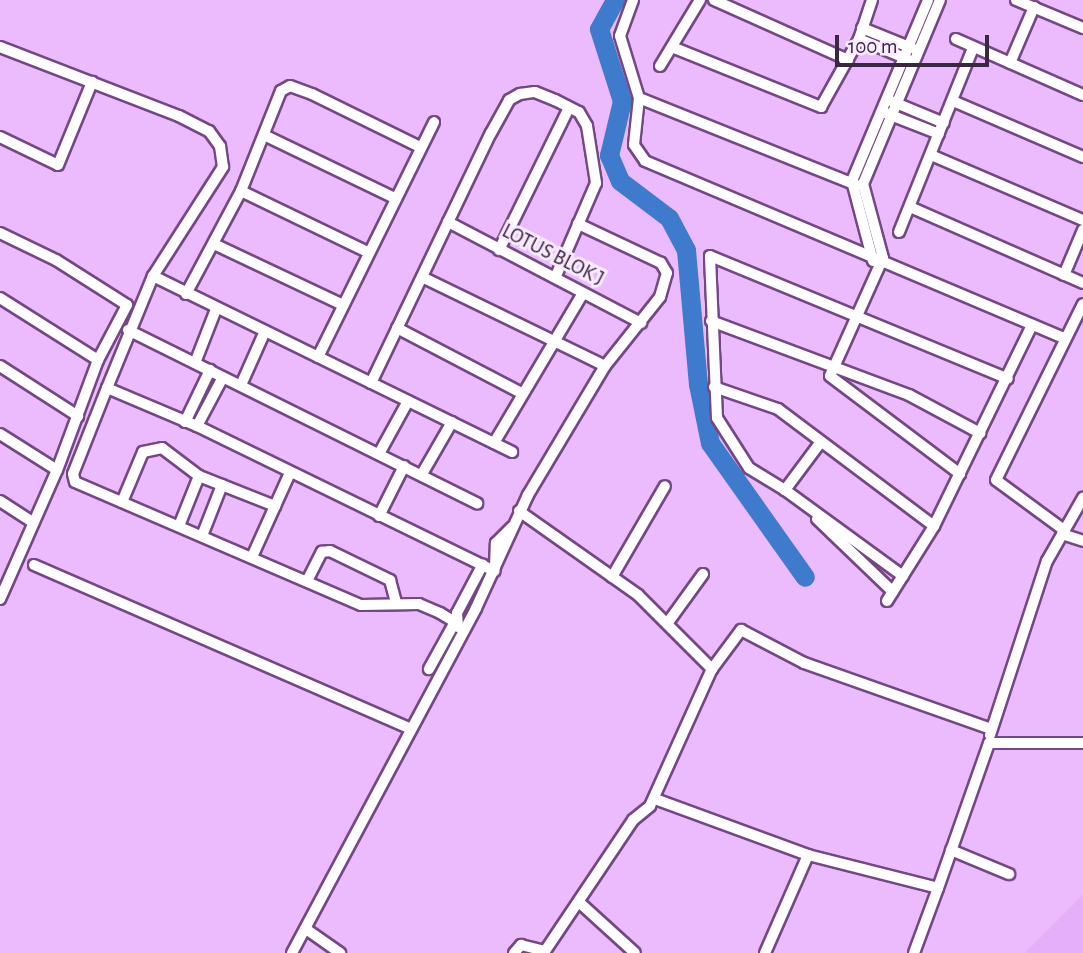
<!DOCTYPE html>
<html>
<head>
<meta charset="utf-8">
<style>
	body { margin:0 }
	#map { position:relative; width:1083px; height:953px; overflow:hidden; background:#ebbbfe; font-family:"Alegreya Sans",sans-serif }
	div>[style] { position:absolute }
	.built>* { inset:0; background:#e5b0f9 }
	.river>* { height:19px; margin:-9.5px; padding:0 9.5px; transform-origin:9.5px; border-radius:9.5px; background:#3f7bcc }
	.roads { filter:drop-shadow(2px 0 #744884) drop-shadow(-2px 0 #744884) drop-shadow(0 2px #744884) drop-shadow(0 -2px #744884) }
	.street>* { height:10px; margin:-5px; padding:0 5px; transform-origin:5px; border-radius:5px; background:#fff }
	span { translate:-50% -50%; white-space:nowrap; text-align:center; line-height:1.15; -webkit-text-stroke:6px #f9eaff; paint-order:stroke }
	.street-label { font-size:21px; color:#3a2741 }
	.scale { position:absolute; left:835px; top:35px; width:154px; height:32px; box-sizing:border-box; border:4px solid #3a2741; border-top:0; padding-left:9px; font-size:21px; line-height:24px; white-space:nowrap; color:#3a2741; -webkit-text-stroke:5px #f9eaff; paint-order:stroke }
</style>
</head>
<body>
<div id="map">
	<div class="built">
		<div style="clip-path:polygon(1083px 895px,1083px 953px,1025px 953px)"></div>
	</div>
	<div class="river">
		<div style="left:615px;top:0;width:33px;rotate:119deg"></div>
		<div style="left:599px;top:29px;width:76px;rotate:72.3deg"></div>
		<div style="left:622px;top:101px;width:56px;rotate:103.5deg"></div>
		<div style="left:609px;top:155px;width:28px;rotate:67deg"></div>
		<div style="left:620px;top:181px;width:61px;rotate:37.1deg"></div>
		<div style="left:669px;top:218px;width:36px;rotate:62deg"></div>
		<div style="left:686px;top:250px;width:135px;rotate:84.9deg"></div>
		<div style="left:698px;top:384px;width:60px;rotate:78.5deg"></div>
		<div style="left:710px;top:443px;width:164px;rotate:54.7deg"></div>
	</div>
	<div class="roads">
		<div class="street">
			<div style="left:633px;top:0;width:38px;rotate:110deg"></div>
			<div style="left:620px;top:36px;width:65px;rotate:73deg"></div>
			<div style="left:639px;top:98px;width:47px;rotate:96.1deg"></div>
			<div style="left:634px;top:145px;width:19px;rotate:55deg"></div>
			<div style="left:645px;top:161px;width:455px;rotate:22.9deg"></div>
			<div style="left:714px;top:0;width:147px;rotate:24.1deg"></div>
			<div style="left:1016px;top:0;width:73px;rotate:22.7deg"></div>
			<div style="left:862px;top:28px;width:54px;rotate:21.8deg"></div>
			<div style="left:859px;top:39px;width:52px;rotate:22.6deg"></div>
			<div style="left:956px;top:39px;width:139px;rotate:23.8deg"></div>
			<div style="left:0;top:47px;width:192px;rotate:21.1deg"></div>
			<div style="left:179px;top:116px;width:34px;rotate:27deg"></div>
			<div style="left:209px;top:131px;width:19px;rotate:54deg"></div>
			<div style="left:220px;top:146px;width:21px;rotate:82deg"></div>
			<div style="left:223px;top:167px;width:130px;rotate:122.7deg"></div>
			<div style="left:153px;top:276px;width:121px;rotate:112.3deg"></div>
			<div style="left:107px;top:388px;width:98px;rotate:22.9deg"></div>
			<div style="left:197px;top:426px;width:331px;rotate:26deg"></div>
			<div style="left:672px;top:47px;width:161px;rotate:21.9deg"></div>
			<div style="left:821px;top:107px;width:78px;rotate:-60.8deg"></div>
			<div style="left:859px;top:39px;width:41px;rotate:-71.6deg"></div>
			<div style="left:1010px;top:63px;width:61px;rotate:-66.8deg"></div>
			<div style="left:660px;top:66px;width:77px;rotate:-58.8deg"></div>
			<div style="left:639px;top:98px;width:235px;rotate:21.8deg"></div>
			<div style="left:891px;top:101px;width:57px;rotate:22.5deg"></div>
			<div style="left:953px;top:101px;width:142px;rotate:23.3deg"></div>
			<div style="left:883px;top:112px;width:60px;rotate:21.4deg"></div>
			<div style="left:264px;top:135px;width:145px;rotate:25.7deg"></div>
			<div style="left:0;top:137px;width:64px;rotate:25.8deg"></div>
			<div style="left:58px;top:165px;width:90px;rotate:-67.7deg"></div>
			<div style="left:931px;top:155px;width:165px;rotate:23.2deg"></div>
			<div style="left:241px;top:191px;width:141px;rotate:25.7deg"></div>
			<div style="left:910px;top:207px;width:189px;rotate:23.7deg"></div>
			<div style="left:448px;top:222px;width:218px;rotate:27.6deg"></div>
			<div style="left:899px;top:232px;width:198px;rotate:-68.1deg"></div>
			<div style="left:0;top:233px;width:62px;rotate:25.7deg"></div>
			<div style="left:56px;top:260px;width:84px;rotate:32.4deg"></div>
			<div style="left:127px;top:305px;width:62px;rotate:117.8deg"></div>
			<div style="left:98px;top:360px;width:117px;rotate:110.4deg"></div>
			<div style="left:57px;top:470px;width:141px;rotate:113.8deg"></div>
			<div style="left:214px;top:244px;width:143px;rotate:25.3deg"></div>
			<div style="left:499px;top:250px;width:158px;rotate:-63.8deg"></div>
			<div style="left:883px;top:258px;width:129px;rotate:114.2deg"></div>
			<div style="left:830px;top:376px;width:163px;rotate:37deg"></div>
			<div style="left:883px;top:258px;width:77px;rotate:-105.1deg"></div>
			<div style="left:863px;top:184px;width:199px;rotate:-67.3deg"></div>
			<div style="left:873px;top:261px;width:83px;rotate:-104.7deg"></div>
			<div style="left:852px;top:181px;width:196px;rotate:-67.2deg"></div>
			<div style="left:1064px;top:275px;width:49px;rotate:-67.1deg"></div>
			<div style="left:153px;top:276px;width:400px;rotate:26.1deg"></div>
			<div style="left:422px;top:277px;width:203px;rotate:25.9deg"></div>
			<div style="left:186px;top:294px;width:117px;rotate:-61.9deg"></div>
			<div style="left:241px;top:191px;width:108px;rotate:-68.2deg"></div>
			<div style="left:281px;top:91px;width:10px;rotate:-29deg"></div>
			<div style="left:290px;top:86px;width:23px;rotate:20deg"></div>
			<div style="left:312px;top:94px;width:118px;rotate:26.1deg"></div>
			<div style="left:0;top:298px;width:116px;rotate:32.3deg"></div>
			<div style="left:711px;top:321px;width:211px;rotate:20.5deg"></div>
			<div style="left:909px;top:395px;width:81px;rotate:28.2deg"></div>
			<div style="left:397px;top:328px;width:142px;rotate:27.6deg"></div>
			<div style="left:128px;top:330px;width:390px;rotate:26.4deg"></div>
			<div style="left:318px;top:357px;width:262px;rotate:-63.7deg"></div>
			<div style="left:195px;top:363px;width:58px;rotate:-68.7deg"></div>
			<div style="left:0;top:366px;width:93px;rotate:32.7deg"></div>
			<div style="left:371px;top:383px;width:277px;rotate:-64.4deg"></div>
			<div style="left:491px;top:133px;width:38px;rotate:-61deg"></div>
			<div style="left:509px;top:100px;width:13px;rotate:-29deg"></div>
			<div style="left:520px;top:94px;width:15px;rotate:-8deg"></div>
			<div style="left:535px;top:92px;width:22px;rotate:22deg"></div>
			<div style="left:555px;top:100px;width:27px;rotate:27deg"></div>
			<div style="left:579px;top:112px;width:16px;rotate:60deg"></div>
			<div style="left:587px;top:126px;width:58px;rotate:81deg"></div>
			<div style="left:596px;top:183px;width:103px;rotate:113.3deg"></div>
			<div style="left:241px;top:385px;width:59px;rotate:-66deg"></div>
			<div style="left:714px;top:387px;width:68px;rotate:19deg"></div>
			<div style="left:778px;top:409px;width:195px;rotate:36.9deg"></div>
			<div style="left:107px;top:388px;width:92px;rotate:111.6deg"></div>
			<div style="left:73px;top:474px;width:8px;rotate:76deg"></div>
			<div style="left:75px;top:482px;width:311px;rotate:23.3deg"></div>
			<div style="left:361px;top:605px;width:58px;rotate:-1deg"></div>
			<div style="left:419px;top:604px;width:23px;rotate:23deg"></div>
			<div style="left:440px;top:613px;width:17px;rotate:31deg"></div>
			<div style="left:455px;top:622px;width:54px;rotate:119deg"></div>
			<div style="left:185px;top:422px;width:58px;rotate:-64.3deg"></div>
			<div style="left:197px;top:426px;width:55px;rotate:-62deg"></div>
			<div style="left:0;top:434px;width:67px;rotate:32.3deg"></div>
			<div style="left:494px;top:443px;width:174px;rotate:-59.3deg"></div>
			<div style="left:820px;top:443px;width:59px;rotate:126.7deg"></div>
			<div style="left:785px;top:490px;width:146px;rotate:36.1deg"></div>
			<div style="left:380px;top:452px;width:58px;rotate:-61.2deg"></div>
			<div style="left:422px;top:474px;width:60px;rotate:-60deg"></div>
			<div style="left:785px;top:490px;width:42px;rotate:-148.6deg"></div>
			<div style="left:749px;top:468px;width:59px;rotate:-122.6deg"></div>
			<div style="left:717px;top:418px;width:162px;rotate:-92.5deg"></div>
			<div style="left:710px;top:256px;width:322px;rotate:22.4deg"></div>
			<div style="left:0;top:501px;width:40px;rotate:32.9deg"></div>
			<div style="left:122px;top:502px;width:54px;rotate:-67.2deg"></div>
			<div style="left:143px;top:452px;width:19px;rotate:-12deg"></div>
			<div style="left:162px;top:448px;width:46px;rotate:37.1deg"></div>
			<div style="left:199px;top:476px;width:82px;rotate:21.5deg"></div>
			<div style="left:519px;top:511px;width:146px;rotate:35.2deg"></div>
			<div style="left:638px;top:595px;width:105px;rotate:45deg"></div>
			<div style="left:379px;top:516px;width:56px;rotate:-63.4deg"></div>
			<div style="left:817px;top:519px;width:105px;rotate:43.8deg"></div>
			<div style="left:179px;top:526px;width:54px;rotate:-68.2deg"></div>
			<div style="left:1064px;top:530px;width:84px;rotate:-143.7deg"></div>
			<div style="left:996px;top:480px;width:196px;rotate:-63.7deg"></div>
			<div style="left:1062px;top:534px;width:22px;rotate:18deg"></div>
			<div style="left:202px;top:536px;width:55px;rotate:-68.6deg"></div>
			<div style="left:252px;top:557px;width:92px;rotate:-65.7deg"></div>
			<div style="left:34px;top:565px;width:411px;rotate:23.5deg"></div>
			<div style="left:495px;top:567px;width:24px;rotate:-88deg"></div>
			<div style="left:496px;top:543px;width:23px;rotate:-45deg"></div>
			<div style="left:612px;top:577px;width:105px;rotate:-59.8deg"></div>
			<div style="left:307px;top:581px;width:33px;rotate:-63deg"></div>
			<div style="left:322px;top:552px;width:8px;rotate:-7deg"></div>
			<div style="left:330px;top:551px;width:67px;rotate:25.8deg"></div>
			<div style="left:390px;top:580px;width:23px;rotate:75deg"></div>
			<div style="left:887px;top:601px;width:89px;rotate:-57.9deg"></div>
			<div style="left:934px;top:526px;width:224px;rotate:-64deg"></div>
			<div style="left:669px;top:621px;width:58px;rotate:-54.1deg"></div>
			<div style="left:458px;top:627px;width:14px;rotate:-94deg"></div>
			<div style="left:457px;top:613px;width:55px;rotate:-62deg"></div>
			<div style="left:990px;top:735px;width:183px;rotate:-71.9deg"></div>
			<div style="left:1047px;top:561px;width:73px;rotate:-60.3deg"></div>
			<div style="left:655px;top:799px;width:163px;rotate:20.1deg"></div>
			<div style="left:951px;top:850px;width:63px;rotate:22.5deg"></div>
			<div style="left:580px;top:903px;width:74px;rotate:42.3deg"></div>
			<div style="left:306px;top:929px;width:42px;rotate:35.2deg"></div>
			<div style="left:292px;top:953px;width:391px;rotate:-61.9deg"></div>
			<div style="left:476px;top:608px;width:124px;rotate:-65.3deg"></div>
			<div style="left:528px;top:495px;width:150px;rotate:-59.2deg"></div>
			<div style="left:605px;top:366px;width:88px;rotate:-51.4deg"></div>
			<div style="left:660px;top:297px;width:25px;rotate:-74deg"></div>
			<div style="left:667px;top:273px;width:12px;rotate:-121deg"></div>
			<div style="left:661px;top:263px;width:92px;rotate:-154.8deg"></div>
			<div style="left:514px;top:953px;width:11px;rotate:-49deg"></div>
			<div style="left:521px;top:945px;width:25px;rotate:14deg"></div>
			<div style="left:545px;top:951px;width:158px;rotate:-56.1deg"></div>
			<div style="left:633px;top:820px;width:22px;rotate:-39deg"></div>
			<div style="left:650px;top:806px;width:150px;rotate:-65.7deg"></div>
			<div style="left:712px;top:669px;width:49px;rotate:-53.4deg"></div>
			<div style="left:741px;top:630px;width:71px;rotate:27.6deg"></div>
			<div style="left:804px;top:663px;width:198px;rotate:19.4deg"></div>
			<div style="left:765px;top:953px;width:107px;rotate:-66.3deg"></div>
			<div style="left:808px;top:855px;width:134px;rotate:14.2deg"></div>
			<div style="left:938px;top:888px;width:154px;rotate:-70.6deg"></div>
			<div style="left:989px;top:743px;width:94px"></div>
			<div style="left:914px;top:953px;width:69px;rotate:-69.7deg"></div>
		</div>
	</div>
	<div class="street-label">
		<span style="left:553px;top:255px;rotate:27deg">LOTUS BLOK J</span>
	</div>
	<div class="scale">100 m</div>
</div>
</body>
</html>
